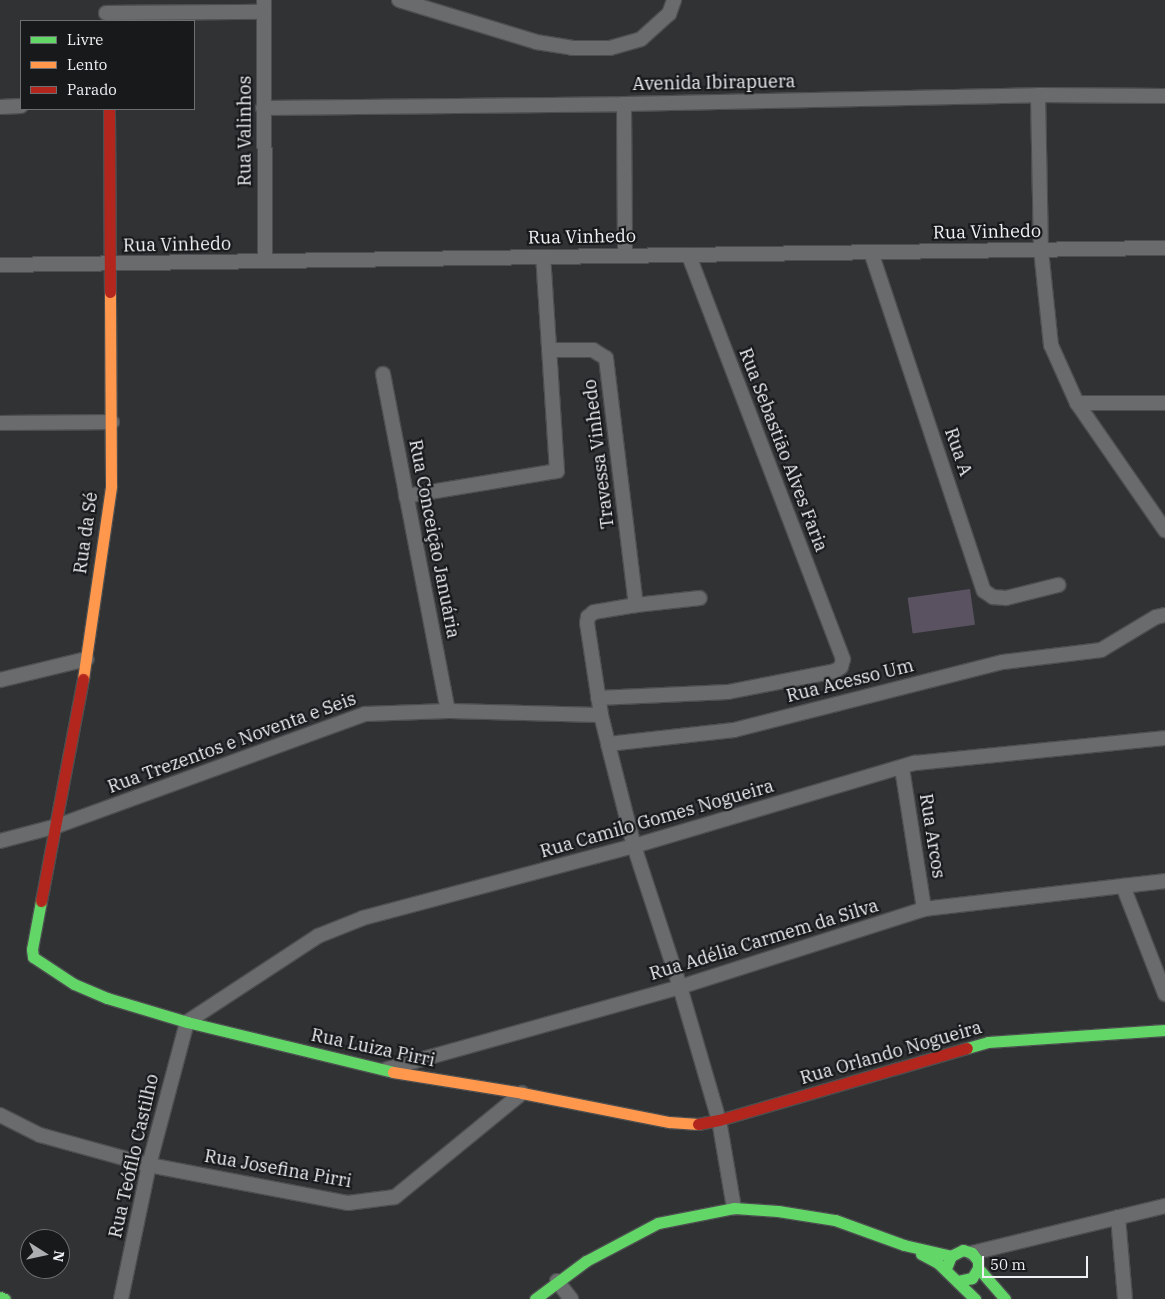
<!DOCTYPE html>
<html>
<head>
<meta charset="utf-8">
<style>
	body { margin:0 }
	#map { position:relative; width:1165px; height:1299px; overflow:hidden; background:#303234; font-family:"IBM Plex Serif",serif }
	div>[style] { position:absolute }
	.green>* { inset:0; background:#5a5161; transform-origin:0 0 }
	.roads { filter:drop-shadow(1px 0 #4c4e4f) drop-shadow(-1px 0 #4c4e4f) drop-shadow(0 1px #4c4e4f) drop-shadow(0 -1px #4c4e4f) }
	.street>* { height:14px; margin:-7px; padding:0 7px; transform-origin:7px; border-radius:7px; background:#6a6b6d }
	.fast>* { height:11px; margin:-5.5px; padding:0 5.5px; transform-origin:5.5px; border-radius:5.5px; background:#63d668 }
	.slow>* { height:11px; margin:-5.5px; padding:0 5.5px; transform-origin:5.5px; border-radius:5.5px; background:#ff974d }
	.jam>* { height:11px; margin:-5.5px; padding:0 5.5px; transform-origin:5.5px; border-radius:5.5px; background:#b3261e }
	span { translate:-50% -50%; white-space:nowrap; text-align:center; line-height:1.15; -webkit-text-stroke:4.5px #17191b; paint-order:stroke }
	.street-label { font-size:18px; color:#eff1f4 }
	.legend { position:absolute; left:20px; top:20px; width:175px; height:90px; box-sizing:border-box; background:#17191b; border:1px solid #6d6f72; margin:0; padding:6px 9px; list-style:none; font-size:15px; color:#eff1f4 }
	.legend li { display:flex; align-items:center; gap:10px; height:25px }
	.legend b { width:25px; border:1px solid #6d6f72 }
	.north { position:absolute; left:20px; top:1229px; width:50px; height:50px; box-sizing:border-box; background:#17191b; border:1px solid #6d6f72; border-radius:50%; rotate:100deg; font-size:14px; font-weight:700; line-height:20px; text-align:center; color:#eff1f4 }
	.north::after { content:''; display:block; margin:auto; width:18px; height:22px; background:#acaeb1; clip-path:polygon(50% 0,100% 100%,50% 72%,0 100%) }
	.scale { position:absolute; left:982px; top:1256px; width:106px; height:22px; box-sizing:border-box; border:2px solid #eff1f4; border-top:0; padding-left:6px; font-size:15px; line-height:18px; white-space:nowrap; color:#eff1f4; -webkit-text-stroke:4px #17191b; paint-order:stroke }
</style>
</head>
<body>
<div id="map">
	<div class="green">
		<div style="left:970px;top:589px;width:36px;height:63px;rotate:82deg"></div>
	</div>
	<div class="roads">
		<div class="street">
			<div style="left:264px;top:0;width:261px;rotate:89.8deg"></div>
			<div style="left:399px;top:0;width:143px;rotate:17deg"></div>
			<div style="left:536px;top:42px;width:36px;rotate:9deg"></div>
			<div style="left:572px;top:48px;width:38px"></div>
			<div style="left:610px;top:48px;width:32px;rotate:-16deg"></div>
			<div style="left:641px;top:39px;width:38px;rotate:-42deg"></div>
			<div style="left:669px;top:14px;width:15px;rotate:-70deg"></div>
			<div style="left:106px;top:13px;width:158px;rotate:-0.4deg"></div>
			<div style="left:1038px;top:95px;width:155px;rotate:88.9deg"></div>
			<div style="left:1041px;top:250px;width:96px;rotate:84deg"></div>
			<div style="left:1051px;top:345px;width:64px;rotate:65.9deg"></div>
			<div style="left:1077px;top:403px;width:155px;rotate:55.3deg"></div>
			<div style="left:624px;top:104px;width:151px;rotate:89.6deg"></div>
			<div style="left:0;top:107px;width:21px;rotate:-3deg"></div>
			<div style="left:263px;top:108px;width:361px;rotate:-0.6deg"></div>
			<div style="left:624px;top:104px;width:414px;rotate:-1.2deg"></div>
			<div style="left:1038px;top:95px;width:127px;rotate:0.5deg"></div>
			<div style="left:871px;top:252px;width:357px;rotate:71.6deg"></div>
			<div style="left:984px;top:591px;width:11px;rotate:34deg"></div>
			<div style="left:993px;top:597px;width:13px;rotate:4deg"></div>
			<div style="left:1006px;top:598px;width:54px;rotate:-14deg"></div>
			<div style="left:0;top:265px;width:1165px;rotate:-0.84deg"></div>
			<div style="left:549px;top:350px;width:44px"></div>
			<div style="left:593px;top:350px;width:15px;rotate:32deg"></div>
			<div style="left:606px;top:358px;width:249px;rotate:83.1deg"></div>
			<div style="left:636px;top:605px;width:43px;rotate:170.5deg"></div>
			<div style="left:594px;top:612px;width:8px;rotate:140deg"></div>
			<div style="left:588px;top:617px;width:6px;rotate:99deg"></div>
			<div style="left:587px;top:623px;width:93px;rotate:81.3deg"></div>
			<div style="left:601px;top:715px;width:30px;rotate:76deg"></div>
			<div style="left:608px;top:744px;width:105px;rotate:75.7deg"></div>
			<div style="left:634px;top:846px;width:148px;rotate:71.9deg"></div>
			<div style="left:680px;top:987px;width:139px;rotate:73.7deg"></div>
			<div style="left:719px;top:1120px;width:89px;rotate:80.3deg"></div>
			<div style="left:383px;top:374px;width:343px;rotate:79.1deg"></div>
			<div style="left:1077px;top:403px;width:88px"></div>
			<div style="left:0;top:423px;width:112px;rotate:-0.5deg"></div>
			<div style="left:406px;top:496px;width:153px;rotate:-9.4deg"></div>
			<div style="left:557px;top:471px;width:214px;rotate:-93.7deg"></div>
			<div style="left:636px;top:605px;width:64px;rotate:-6.2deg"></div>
			<div style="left:0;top:680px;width:89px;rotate:-13.6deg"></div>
			<div style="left:598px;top:698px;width:130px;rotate:-2.6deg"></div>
			<div style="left:728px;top:692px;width:109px;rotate:-11.1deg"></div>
			<div style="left:835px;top:671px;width:7px;rotate:-34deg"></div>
			<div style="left:841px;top:667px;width:8px;rotate:-76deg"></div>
			<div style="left:843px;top:659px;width:432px;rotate:-110.9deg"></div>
			<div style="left:608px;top:744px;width:127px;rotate:-6.3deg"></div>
			<div style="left:734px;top:730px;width:277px;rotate:-14.2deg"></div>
			<div style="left:1003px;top:662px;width:99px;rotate:-7deg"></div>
			<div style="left:1101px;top:650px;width:64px;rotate:-31deg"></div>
			<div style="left:1156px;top:617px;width:9px;rotate:-13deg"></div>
			<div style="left:902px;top:768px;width:143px;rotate:81.1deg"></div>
			<div style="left:0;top:841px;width:59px;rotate:-14.7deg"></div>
			<div style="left:57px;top:826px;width:328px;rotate:-20deg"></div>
			<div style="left:365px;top:714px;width:83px;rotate:-2.1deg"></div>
			<div style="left:448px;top:711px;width:153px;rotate:1.5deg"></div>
			<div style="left:1123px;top:886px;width:116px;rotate:68.7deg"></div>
			<div style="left:387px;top:1069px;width:304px;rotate:-15.6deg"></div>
			<div style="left:680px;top:987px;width:256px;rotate:-17.7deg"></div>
			<div style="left:924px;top:909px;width:243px;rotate:-6.6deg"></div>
			<div style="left:0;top:1115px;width:45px;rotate:26.6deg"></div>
			<div style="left:40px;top:1135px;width:113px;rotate:15.4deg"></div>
			<div style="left:149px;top:1165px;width:203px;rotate:10.8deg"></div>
			<div style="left:348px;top:1203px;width:47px;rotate:-7.3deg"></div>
			<div style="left:395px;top:1197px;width:164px;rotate:-39.3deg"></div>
			<div style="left:1118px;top:1217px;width:82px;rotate:85.1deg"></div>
			<div style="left:972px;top:1253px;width:199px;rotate:-13.7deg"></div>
			<div style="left:557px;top:1281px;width:23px;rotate:52deg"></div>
			<div style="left:121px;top:1299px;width:137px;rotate:-78.2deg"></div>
			<div style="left:149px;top:1165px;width:148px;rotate:-75.1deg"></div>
			<div style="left:187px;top:1022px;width:157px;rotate:-33.3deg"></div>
			<div style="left:318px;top:936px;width:48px;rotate:-21.8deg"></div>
			<div style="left:363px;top:918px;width:280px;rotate:-14.9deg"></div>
			<div style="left:634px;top:846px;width:293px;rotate:-16.5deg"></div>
			<div style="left:915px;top:763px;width:251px;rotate:-5.7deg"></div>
		</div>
		<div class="fast">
			<div style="left:41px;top:901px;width:49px;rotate:100.6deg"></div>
			<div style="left:32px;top:949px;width:8px;rotate:83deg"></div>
			<div style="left:33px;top:957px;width:49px;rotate:33.4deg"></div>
			<div style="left:74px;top:984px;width:36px;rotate:23deg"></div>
			<div style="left:107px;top:998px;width:84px;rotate:16.7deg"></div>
			<div style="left:187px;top:1022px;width:212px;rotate:13.6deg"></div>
			<div style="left:967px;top:1048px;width:22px;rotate:-16deg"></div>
			<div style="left:988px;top:1042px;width:177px;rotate:-3.9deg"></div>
			<div style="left:921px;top:1254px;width:19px;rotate:28deg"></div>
			<div style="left:938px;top:1263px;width:52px;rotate:44.2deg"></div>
			<div style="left:947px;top:1266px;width:11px;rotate:-68deg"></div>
			<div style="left:951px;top:1256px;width:13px;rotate:-27deg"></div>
			<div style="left:963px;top:1250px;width:9px;rotate:18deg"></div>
			<div style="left:972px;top:1253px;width:10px;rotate:53deg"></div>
			<div style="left:978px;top:1261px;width:7px;rotate:90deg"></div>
			<div style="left:978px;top:1268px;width:12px;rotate:121deg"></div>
			<div style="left:972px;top:1278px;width:14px;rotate:168deg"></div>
			<div style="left:978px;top:1268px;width:41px;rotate:48.9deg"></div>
			<div style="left:0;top:1297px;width:5px;rotate:22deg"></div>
			<div style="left:535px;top:1299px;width:64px;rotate:-36.7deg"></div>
			<div style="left:586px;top:1261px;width:81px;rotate:-27.8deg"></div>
			<div style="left:658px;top:1223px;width:77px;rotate:-11.2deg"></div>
			<div style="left:734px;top:1208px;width:44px;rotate:3.9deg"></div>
			<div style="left:778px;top:1211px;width:58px;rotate:9deg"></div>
			<div style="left:835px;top:1220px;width:73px;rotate:19.9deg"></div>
			<div style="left:904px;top:1245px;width:48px;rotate:13.2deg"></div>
		</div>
		<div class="slow">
			<div style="left:83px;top:679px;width:195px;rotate:-81.7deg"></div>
			<div style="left:111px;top:486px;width:194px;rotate:-90.3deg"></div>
			<div style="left:393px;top:1072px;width:131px;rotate:9.2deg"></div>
			<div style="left:522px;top:1093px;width:150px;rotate:11.2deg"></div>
			<div style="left:669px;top:1122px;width:29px;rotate:4deg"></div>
		</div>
		<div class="jam">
			<div style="left:109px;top:109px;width:183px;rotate:89.7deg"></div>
			<div style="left:41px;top:901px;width:226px;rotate:-79.3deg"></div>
			<div style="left:698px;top:1124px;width:21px;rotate:-11deg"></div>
			<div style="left:719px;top:1120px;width:258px;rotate:-16.2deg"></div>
		</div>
	</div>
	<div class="street-label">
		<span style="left:714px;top:83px;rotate:-1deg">Avenida Ibirapuera</span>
		<span style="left:245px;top:131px;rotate:-90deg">Rua Valinhos</span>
		<span style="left:987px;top:232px;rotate:-1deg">Rua Vinhedo</span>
		<span style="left:582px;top:237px;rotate:-1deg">Rua Vinhedo</span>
		<span style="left:177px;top:245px;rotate:-1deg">Rua Vinhedo</span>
		<span style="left:783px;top:450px;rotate:69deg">Rua Sebastião Alves Faria</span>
		<span style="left:958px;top:452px;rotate:71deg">Rua A</span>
		<span style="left:599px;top:454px;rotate:-97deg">Travessa Vinhedo</span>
		<span style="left:86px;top:533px;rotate:-82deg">Rua da Sé</span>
		<span style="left:434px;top:539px;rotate:79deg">Rua Conceição Januária</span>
		<span style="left:850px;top:681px;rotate:-14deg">Rua Acesso Um</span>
		<span style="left:232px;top:743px;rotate:-20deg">Rua Trezentos e Noventa e Seis</span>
		<span style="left:657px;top:819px;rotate:-16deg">Rua Camilo Gomes Nogueira</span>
		<span style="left:932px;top:836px;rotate:81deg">Rua Arcos</span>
		<span style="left:764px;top:940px;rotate:-17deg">Rua Adélia Carmem da Silva</span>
		<span style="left:373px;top:1048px;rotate:12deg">Rua Luiza Pirri</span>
		<span style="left:891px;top:1053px;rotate:-16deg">Rua Orlando Nogueira</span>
		<span style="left:134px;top:1156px;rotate:-77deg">Rua Teófilo Castilho</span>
		<span style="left:278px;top:1169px;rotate:10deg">Rua Josefina Pirri</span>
	</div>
	<ul class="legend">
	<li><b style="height:6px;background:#63d668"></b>Livre</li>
	<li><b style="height:6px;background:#ff974d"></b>Lento</li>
	<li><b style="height:6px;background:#b3261e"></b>Parado</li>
	</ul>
	<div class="north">N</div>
	<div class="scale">50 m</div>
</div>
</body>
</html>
